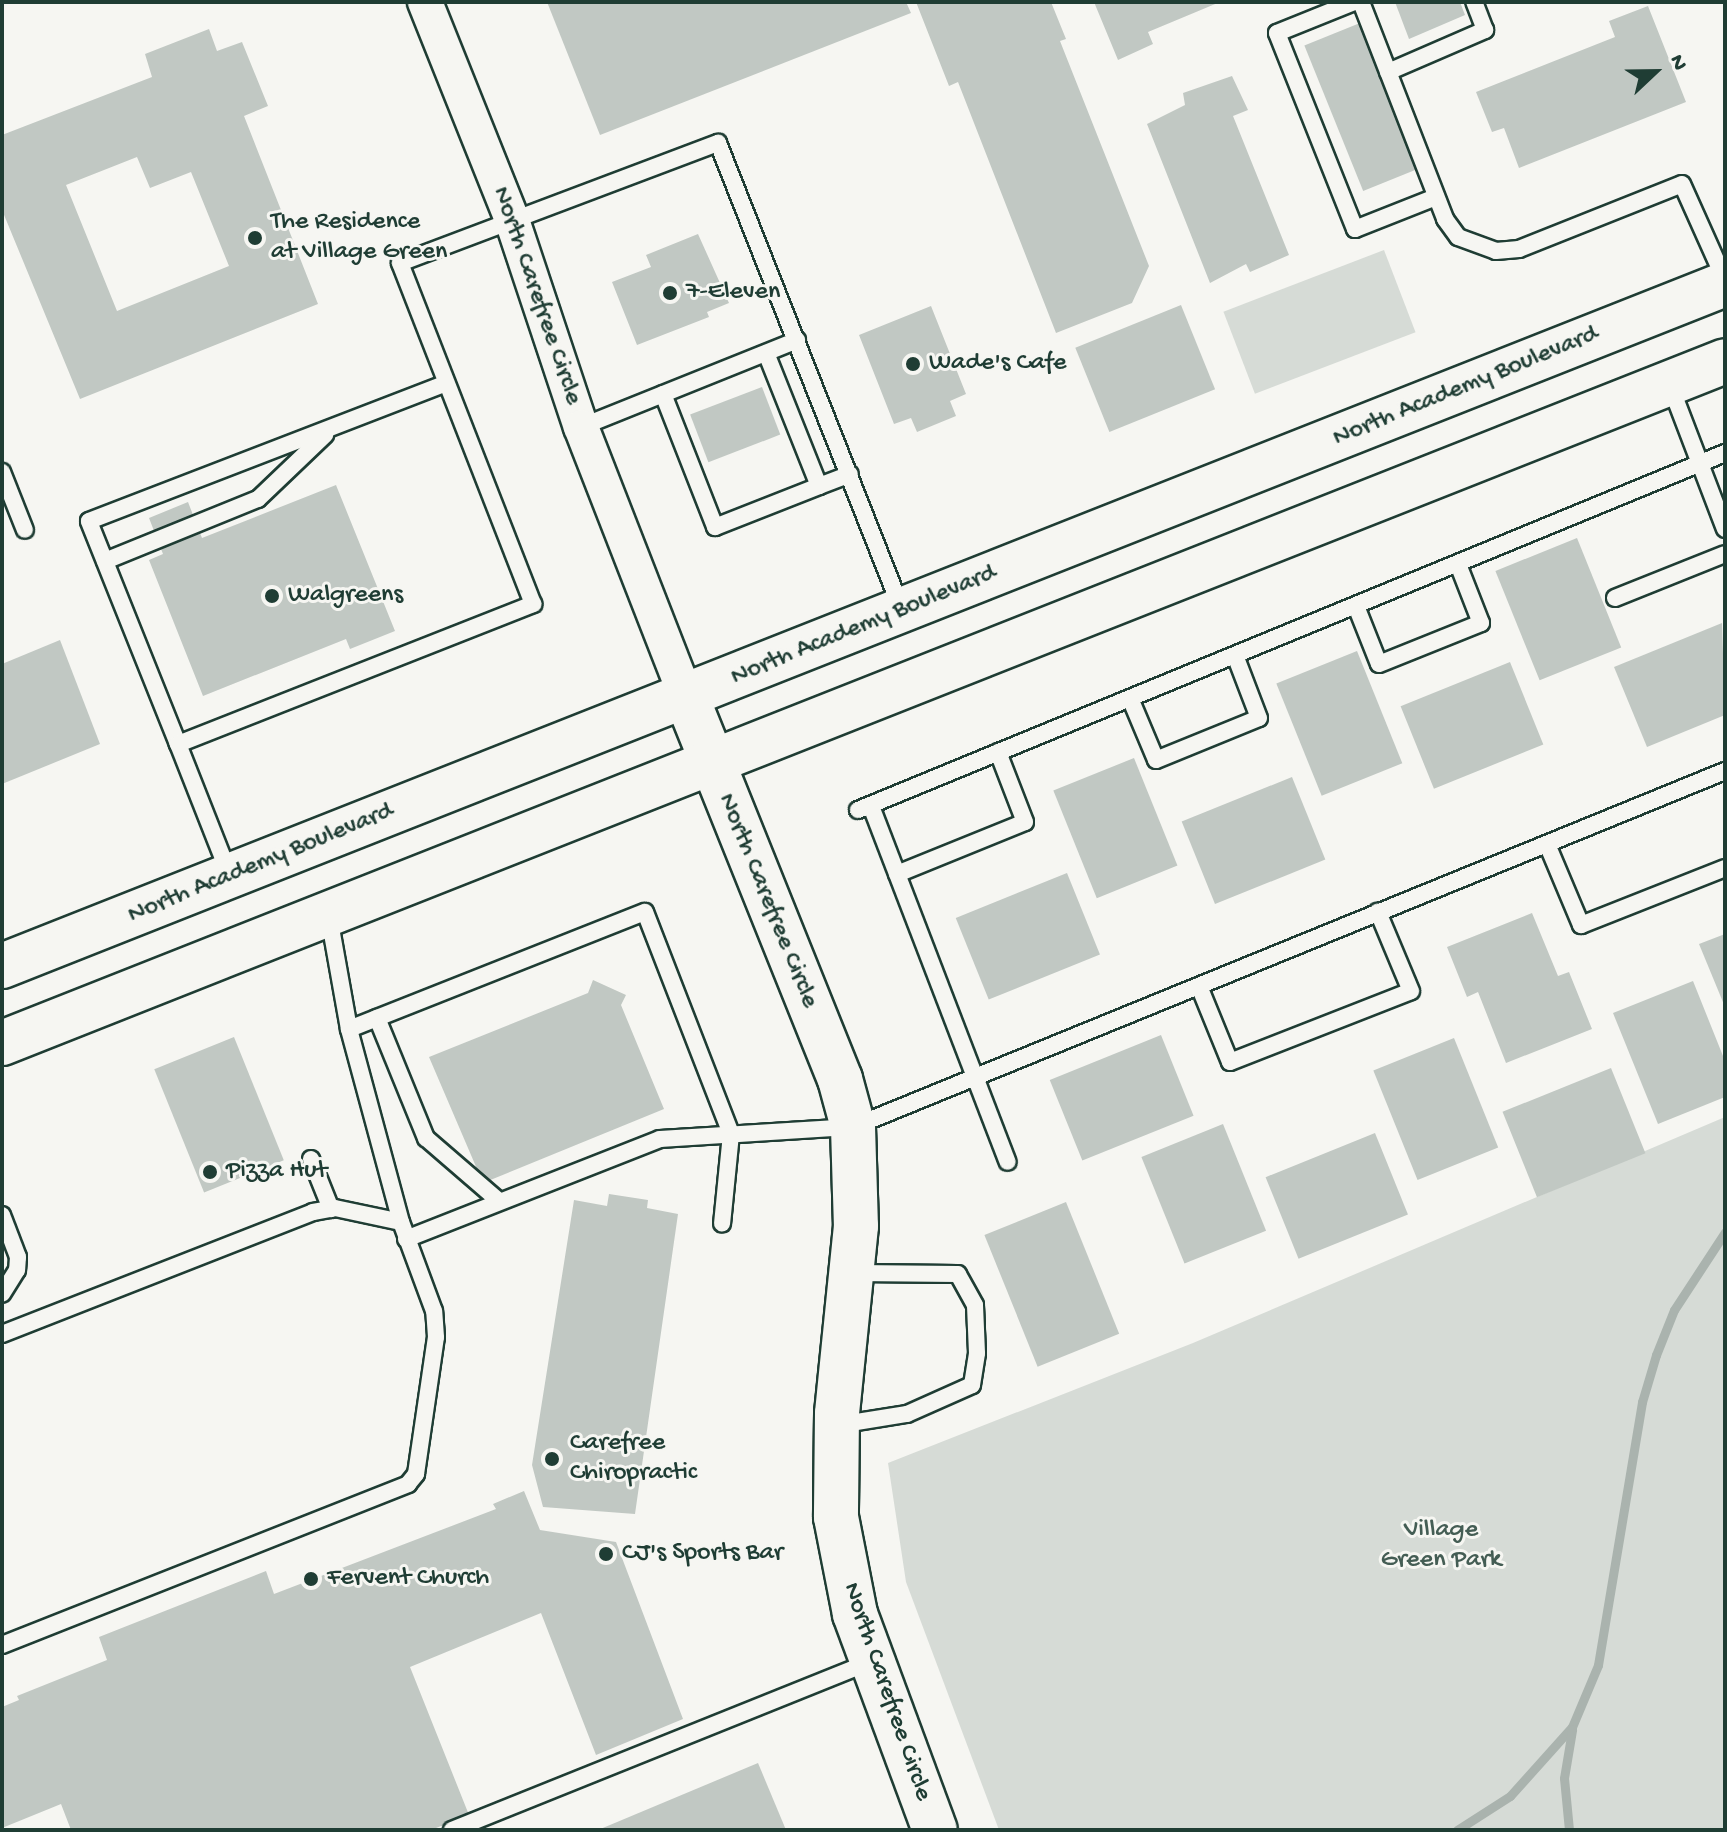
<!DOCTYPE html>
<html>
<head>
<meta charset="utf-8">
<style>
	body { margin:0 }
	#map { position:relative; width:1727px; height:1832px; overflow:hidden; background:#f6f6f2; font-family:"Gochi Hand",sans-serif }
	div>[style] { position:absolute }
	.green>* { inset:0; background:#d6dbd6; transform-origin:0 0 }
	.stream>* { height:9px; margin:-4.5px; padding:0 4.5px; transform-origin:4.5px; border-radius:4.5px; background:#aab3ae }
	.building>* { inset:0; background:#c1c8c3; transform-origin:0 0 }
	.roads { filter:drop-shadow(2px 0 #1f3d34) drop-shadow(-2px 0 #1f3d34) drop-shadow(0 2px #1f3d34) drop-shadow(0 -2px #1f3d34) }
	.lane>* { height:16px; margin:-8px; padding:0 8px; transform-origin:8px; border-radius:8px; background:#f6f6f2 }
	.street>* { height:34px; margin:-17px; padding:0 17px; transform-origin:17px; border-radius:17px; background:#f6f6f2 }
	.secondary>* { height:44px; margin:-22px; padding:0 22px; transform-origin:22px; border-radius:22px; background:#f6f6f2 }
	.highway>* { height:44px; margin:-22px; padding:0 22px; transform-origin:22px; border-radius:22px; background:#f6f6f2 }
	.dots>* { width:22px; height:22px; translate:-50% -50%; box-sizing:border-box; border:4px solid #f6f6f2; border-radius:50% }
	span { translate:-50% -50%; white-space:nowrap; text-align:center; line-height:1.15; -webkit-text-stroke:6px #f6f6f2; paint-order:stroke }
	.poi-label { font-size:26px; color:#1f3d34 }
	.left { translate:0 -50%; text-align:left }
	.street-label { font-size:26px; color:#1f3d34 }
	.park-label { font-size:26px; color:#445d54 }
	.frame { position:absolute; inset:0; border:4px solid #1f3d34; pointer-events:none }
	.north { position:absolute; left:1615px; top:32px; width:80px; height:80px; -webkit-text-stroke:6px #f6f6f2; paint-order:stroke; rotate:68deg; font-size:22px; font-weight:700; line-height:32px; text-align:center; color:#1f3d34 }
	.north::after { content:''; display:block; margin:auto; width:28px; height:36px; background:#1f3d34; clip-path:polygon(50% 0,100% 100%,50% 72%,0 100%) }
</style>
</head>
<body>
<div id="map">
	<div class="green">
		<div style="left:1384px;top:250px;width:88px;height:172px;rotate:69deg"></div>
		<div style="clip-path:polygon(1725px 1117px,1725px 1830px,999px 1830px,906px 1582px,888px 1463px,1193px 1343px)"></div>
	</div>
	<div class="stream">
		<div style="left:1457px;top:1830px;width:63px;rotate:-32.7deg"></div>
		<div style="left:1510px;top:1796px;width:93px;rotate:-48.1deg"></div>
		<div style="left:1572px;top:1727px;width:67px;rotate:-67.2deg"></div>
		<div style="left:1598px;top:1665px;width:267px;rotate:-80.5deg"></div>
		<div style="left:1642px;top:1402px;width:49px;rotate:-73.4deg"></div>
		<div style="left:1656px;top:1355px;width:48px;rotate:-68.2deg"></div>
		<div style="left:1674px;top:1310px;width:93px;rotate:-56.8deg"></div>
		<div style="left:1569px;top:1830px;width:52px;rotate:-95.5deg"></div>
		<div style="left:1564px;top:1778px;width:49px;rotate:-80.5deg"></div>
	</div>
	<div class="building">
		<div style="clip-path:polygon(547px 2px,906px 2px,911px 13px,600px 135px)"></div>
		<div style="clip-path:polygon(916px 2px,1051px 2px,1066px 39px,1060px 41px,1149px 266px,1132px 303px,1056px 333px,958px 82px,949px 86px)"></div>
		<div style="clip-path:polygon(1094px 2px,1220px 2px,1148px 32px,1153px 44px,1118px 60px)"></div>
		<div style="clip-path:polygon(1395px 2px,1460px 2px,1465px 15px,1409px 39px)"></div>
		<div style="clip-path:polygon(1648px 6px,1686px 102px,1519px 168px,1504px 128px,1492px 132px,1476px 92px,1615px 37px,1609px 21px)"></div>
		<div style="left:1360px;top:23px;width:157px;height:60px;rotate:68deg"></div>
		<div style="clip-path:polygon(evenodd,209px 29px,217px 51px,242px 42px,268px 106px,244px 116px,318px 304px,80px 399px,2px 210px,2px 135px,152px 77px,145px 54px,209px 29px,137px 157px,150px 188px,191px 172px,229px 266px,117px 311px,66px 185px,137px 157px)"></div>
		<div style="clip-path:polygon(1232px 76px,1248px 110px,1233px 116px,1289px 255px,1250px 272px,1246px 264px,1210px 283px,1147px 124px,1185px 105px,1183px 93px)"></div>
		<div style="clip-path:polygon(698px 234px,729px 303px,707px 312px,709px 317px,637px 345px,612px 282px,651px 267px,646px 255px)"></div>
		<div style="left:1181px;top:305px;width:91px;height:114px;rotate:68deg"></div>
		<div style="clip-path:polygon(931px 306px,966px 394px,950px 401px,956px 416px,917px 432px,911px 418px,894px 424px,859px 335px)"></div>
		<div style="left:762px;top:387px;width:51px;height:77px;rotate:69deg"></div>
		<div style="clip-path:polygon(336px 485px,395px 631px,350px 649px,346px 639px,203px 696px,149px 560px,163px 554px,149px 518px,188px 502px,202px 538px)"></div>
		<div style="left:1577px;top:538px;width:118px;height:88px;rotate:68deg"></div>
		<div style="clip-path:polygon(1722px 623px,1725px 715px,1647px 747px,1614px 667px)"></div>
		<div style="clip-path:polygon(60px 640px,100px 744px,2px 784px,2px 664px)"></div>
		<div style="left:1357px;top:651px;width:121px;height:87px;rotate:68deg"></div>
		<div style="left:1510px;top:662px;width:89px;height:118px;rotate:68deg"></div>
		<div style="left:1134px;top:758px;width:116px;height:87px;rotate:68deg"></div>
		<div style="left:1292px;top:777px;width:89px;height:119px;rotate:68deg"></div>
		<div style="left:1067px;top:873px;width:88px;height:120px;rotate:68deg"></div>
		<div style="clip-path:polygon(1532px 913px,1558px 976px,1569px 972px,1592px 1029px,1506px 1063px,1478px 992px,1467px 997px,1447px 947px)"></div>
		<div style="clip-path:polygon(1725px 934px,1725px 1007px,1699px 944px)"></div>
		<div style="clip-path:polygon(593px 980px,626px 995px,621px 1005px,664px 1109px,483px 1183px,429px 1057px,588px 993px)"></div>
		<div style="clip-path:polygon(1693px 981px,1725px 1061px,1725px 1097px,1658px 1124px,1613px 1013px)"></div>
		<div style="left:1161px;top:1035px;width:87px;height:120px;rotate:68deg"></div>
		<div style="left:234px;top:1037px;width:133px;height:86px;rotate:68deg"></div>
		<div style="left:1454px;top:1038px;width:118px;height:87px;rotate:68deg"></div>
		<div style="left:1611px;top:1068px;width:92px;height:117px;rotate:68deg"></div>
		<div style="left:1223px;top:1124px;width:115px;height:88px;rotate:68deg"></div>
		<div style="left:1375px;top:1133px;width:88px;height:118px;rotate:68deg"></div>
		<div style="clip-path:polygon(609px 1194px,648px 1200px,647px 1208px,678px 1214px,635px 1514px,543px 1507px,532px 1465px,574px 1200px,607px 1206px)"></div>
		<div style="left:1066px;top:1202px;width:142px;height:88px;rotate:68deg"></div>
		<div style="clip-path:polygon(524px 1491px,540px 1530px,616px 1542px,683px 1719px,596px 1755px,541px 1613px,410px 1667px,469px 1815px,431px 1830px,71px 1830px,61px 1804px,2px 1828px,2px 1707px,19px 1700px,17px 1696px,107px 1660px,99px 1637px,266px 1571px,274px 1594px,496px 1509px,493px 1504px)"></div>
		<div style="clip-path:polygon(758px 1763px,786px 1830px,598px 1830px)"></div>
	</div>
	<div class="roads">
		<div class="lane">
			<div style="left:1354px;top:2px;width:83px;rotate:158.1deg"></div>
			<div style="left:1277px;top:33px;width:211px;rotate:68.3deg"></div>
			<div style="left:1355px;top:229px;width:87px;rotate:-21.6deg"></div>
			<div style="left:1361px;top:2px;width:233px;rotate:68.8deg"></div>
			<div style="left:1445px;top:219px;width:22px;rotate:54deg"></div>
			<div style="left:1458px;top:237px;width:40px;rotate:20.2deg"></div>
			<div style="left:1496px;top:251px;width:23px;rotate:-5deg"></div>
			<div style="left:1519px;top:249px;width:175px;rotate:-21.7deg"></div>
			<div style="left:1682px;top:184px;width:105px;rotate:65.9deg"></div>
			<div style="left:1388px;top:72px;width:106px;rotate:-23.4deg"></div>
			<div style="left:1485px;top:30px;width:30px;rotate:-111deg"></div>
			<div style="left:1670px;top:385px;width:154px;rotate:69.1deg"></div>
			<div style="left:663px;top:394px;width:143px;rotate:68.6deg"></div>
			<div style="left:715px;top:527px;width:112px;rotate:-21.5deg"></div>
			<div style="left:819px;top:486px;width:143px;rotate:-111.7deg"></div>
			<div style="left:581px;top:427px;width:233px;rotate:-21.9deg"></div>
			<div style="left:2px;top:472px;width:62px;rotate:68.4deg"></div>
			<div style="left:819px;top:486px;width:33px;rotate:-21deg"></div>
			<div style="left:105px;top:561px;width:165px;rotate:-22.1deg"></div>
			<div style="left:258px;top:499px;width:93px;rotate:-43.7deg"></div>
			<div style="left:1615px;top:598px;width:118px;rotate:-21.8deg"></div>
			<div style="left:1356px;top:606px;width:62px;rotate:68.4deg"></div>
			<div style="left:1379px;top:664px;width:110px;rotate:-21.9deg"></div>
			<div style="left:1481px;top:623px;width:63px;rotate:-111.3deg"></div>
			<div style="left:1130px;top:698px;width:67px;rotate:67.2deg"></div>
			<div style="left:1156px;top:760px;width:111px;rotate:-22.2deg"></div>
			<div style="left:1259px;top:718px;width:67px;rotate:-110.9deg"></div>
			<div style="left:178px;top:744px;width:240px;rotate:-111.8deg"></div>
			<div style="left:89px;top:521px;width:383px;rotate:-21.1deg"></div>
			<div style="left:871px;top:806px;width:381px;rotate:69deg"></div>
			<div style="left:858px;top:810px;width:938px;rotate:-22.38deg"></div>
			<div style="left:1547px;top:844px;width:88px;rotate:67.2deg"></div>
			<div style="left:1581px;top:925px;width:155px;rotate:-21.6deg"></div>
			<div style="left:897px;top:874px;width:138px;rotate:-22.1deg"></div>
			<div style="left:1025px;top:822px;width:75px;rotate:-111.1deg"></div>
			<div style="left:230px;top:876px;width:142px;rotate:-111.5deg"></div>
			<div style="left:178px;top:744px;width:382px;rotate:-21.5deg"></div>
			<div style="left:533px;top:604px;width:366px;rotate:-111.3deg"></div>
			<div style="left:400px;top:263px;width:340px;rotate:-20.7deg"></div>
			<div style="left:718px;top:143px;width:499px;rotate:68.5deg"></div>
			<div style="left:1199px;top:986px;width:82px;rotate:67.8deg"></div>
			<div style="left:1230px;top:1062px;width:194px;rotate:-21.4deg"></div>
			<div style="left:1411px;top:991px;width:86px;rotate:-112.7deg"></div>
			<div style="left:377px;top:1018px;width:130px;rotate:67.8deg"></div>
			<div style="left:426px;top:1138px;width:96px;rotate:40.8deg"></div>
			<div style="left:349px;top:1029px;width:318px;rotate:-21.6deg"></div>
			<div style="left:645px;top:912px;width:238px;rotate:68.8deg"></div>
			<div style="left:731px;top:1134px;width:90px;rotate:95.7deg"></div>
			<div style="left:311px;top:1159px;width:54px;rotate:68.2deg"></div>
			<div style="left:2px;top:1215px;width:45px;rotate:69.1deg"></div>
			<div style="left:18px;top:1257px;width:13px;rotate:94deg"></div>
			<div style="left:17px;top:1270px;width:28px;rotate:122deg"></div>
			<div style="left:406px;top:1239px;width:273px;rotate:-21.5deg"></div>
			<div style="left:660px;top:1139px;width:193px;rotate:-3.6deg"></div>
			<div style="left:853px;top:1127px;width:942px;rotate:-22.21deg"></div>
			<div style="left:2px;top:1334px;width:334px;rotate:-21.4deg"></div>
			<div style="left:313px;top:1212px;width:22px;rotate:-10deg"></div>
			<div style="left:335px;top:1208px;width:67px;rotate:12deg"></div>
			<div style="left:838px;top:1425px;width:70px;rotate:-9.1deg"></div>
			<div style="left:907px;top:1414px;width:71px;rotate:-24deg"></div>
			<div style="left:972px;top:1385px;width:32px;rotate:-81deg"></div>
			<div style="left:977px;top:1353px;width:48px;rotate:-92.4deg"></div>
			<div style="left:975px;top:1305px;width:35px;rotate:-119deg"></div>
			<div style="left:958px;top:1274px;width:103px;rotate:-179.4deg"></div>
			<div style="left:2px;top:1645px;width:437px;rotate:-21.6deg"></div>
			<div style="left:408px;top:1484px;width:13px;rotate:-51deg"></div>
			<div style="left:416px;top:1474px;width:138px;rotate:-81.7deg"></div>
			<div style="left:436px;top:1337px;width:26px;rotate:-94deg"></div>
			<div style="left:434px;top:1311px;width:95px;rotate:-110.3deg"></div>
			<div style="left:401px;top:1222px;width:200px;rotate:-105.1deg"></div>
			<div style="left:349px;top:1029px;width:114px;rotate:-100.1deg"></div>
			<div style="left:452px;top:1830px;width:450px;rotate:-21.9deg"></div>
		</div>
		<div class="street">
			<div style="left:425px;top:2px;width:235px;rotate:68.2deg"></div>
			<div style="left:512px;top:220px;width:218px;rotate:71.6deg"></div>
			<div style="left:581px;top:427px;width:289px;rotate:68.7deg"></div>
		</div>
		<div class="secondary">
			<div style="left:686px;top:696px;width:413px;rotate:68.1deg"></div>
			<div style="left:840px;top:1079px;width:50px;rotate:74.8deg"></div>
			<div style="left:853px;top:1127px;width:99px;rotate:88.3deg"></div>
			<div style="left:856px;top:1226px;width:189px;rotate:95.8deg"></div>
			<div style="left:837px;top:1414px;width:103px;rotate:90.6deg"></div>
			<div style="left:836px;top:1517px;width:99px;rotate:78.9deg"></div>
			<div style="left:855px;top:1614px;width:230px;rotate:69.7deg"></div>
		</div>
		<div class="highway">
			<div style="left:2px;top:966px;width:1853px;rotate:-21.59deg"></div>
			<div style="left:2px;top:1043px;width:1853px;rotate:-21.59deg"></div>
		</div>
	</div>
	<div class="dots">
		<div style="left:255px;top:238px;background:#1f3d34"></div>
		<div style="left:670px;top:293px;background:#1f3d34"></div>
		<div style="left:913px;top:364px;background:#1f3d34"></div>
		<div style="left:272px;top:596px;background:#1f3d34"></div>
		<div style="left:210px;top:1172px;background:#1f3d34"></div>
		<div style="left:552px;top:1459px;background:#1f3d34"></div>
		<div style="left:606px;top:1554px;background:#1f3d34"></div>
		<div style="left:311px;top:1579px;background:#1f3d34"></div>
	</div>
	<div class="poi-label">
		<span class="left" style="left:271px;top:238px">The Residence<br>at Village Green</span>
		<span class="left" style="left:686px;top:293px">7-Eleven</span>
		<span class="left" style="left:929px;top:364px">Wade's Cafe</span>
		<span class="left" style="left:288px;top:596px">Walgreens</span>
		<span class="left" style="left:226px;top:1172px">Pizza Hut</span>
		<span class="left" style="left:570px;top:1459px">Carefree<br>Chiropractic</span>
		<span class="left" style="left:622px;top:1554px">CJ's Sports Bar</span>
		<span class="left" style="left:327px;top:1579px">Fervent Church</span>
	</div>
	<div class="street-label">
		<span style="left:536px;top:296px;rotate:71deg">North Carefree Circle</span>
		<span style="left:1466px;top:387px;rotate:-22deg">North Academy Boulevard</span>
		<span style="left:864px;top:626px;rotate:-22deg">North Academy Boulevard</span>
		<span style="left:261px;top:864px;rotate:-22deg">North Academy Boulevard</span>
		<span style="left:767px;top:901px;rotate:68deg">North Carefree Circle</span>
		<span style="left:886px;top:1692px;rotate:71deg">North Carefree Circle</span>
	</div>
	<div class="park-label">
		<span style="left:1441px;top:1546px">Village<br>Green Park</span>
	</div>
	<div class="frame"></div>
	<div class="north">N</div>
</div>
</body>
</html>
